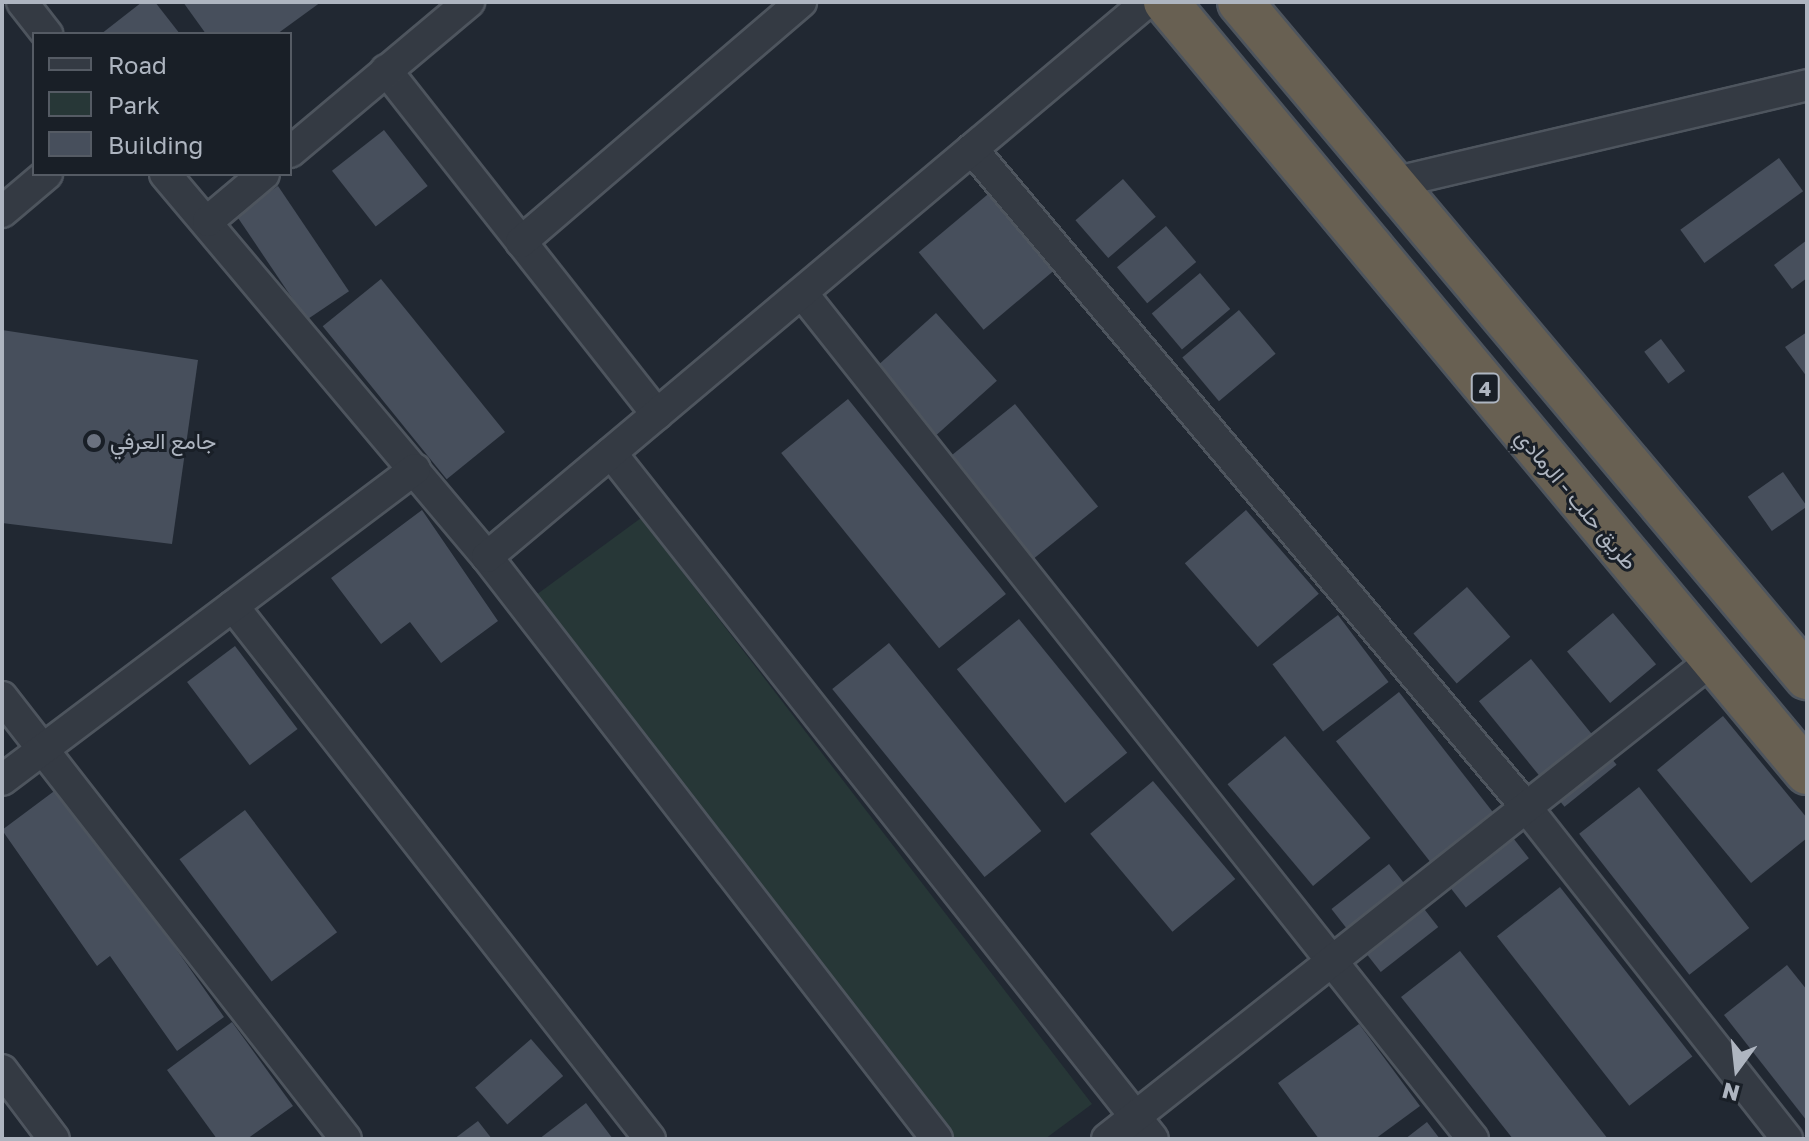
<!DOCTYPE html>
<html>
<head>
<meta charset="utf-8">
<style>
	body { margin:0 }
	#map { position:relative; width:1809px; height:1141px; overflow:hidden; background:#212832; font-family:"Golos Text",Vazirmatn,sans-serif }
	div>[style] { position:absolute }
	.green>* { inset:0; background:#273737 }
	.building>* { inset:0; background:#474f5c; transform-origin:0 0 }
	.roads { filter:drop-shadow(2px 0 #4e555e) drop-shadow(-2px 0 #4e555e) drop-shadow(0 2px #4e555e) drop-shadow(0 -2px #4e555e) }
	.minor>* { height:30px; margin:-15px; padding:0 15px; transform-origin:15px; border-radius:15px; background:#343a43 }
	.highway>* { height:44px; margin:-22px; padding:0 22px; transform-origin:22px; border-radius:22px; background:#686052 }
	.dots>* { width:22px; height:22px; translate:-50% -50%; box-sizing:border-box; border:4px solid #191f27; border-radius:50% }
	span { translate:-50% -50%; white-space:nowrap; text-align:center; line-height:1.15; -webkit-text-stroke:6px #191f27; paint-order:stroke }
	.shield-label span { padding:2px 6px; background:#191f27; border:2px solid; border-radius:6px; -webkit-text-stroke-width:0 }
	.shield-label { font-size:20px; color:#aeb5c0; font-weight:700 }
	.poi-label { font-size:22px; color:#aeb5c0 }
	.left { translate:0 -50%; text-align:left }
	.street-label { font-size:22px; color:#aeb5c0 }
	.frame { position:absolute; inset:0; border:4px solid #aeb5c0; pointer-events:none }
	.legend { position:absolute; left:32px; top:32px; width:260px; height:144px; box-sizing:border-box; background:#191f27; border:2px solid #555b64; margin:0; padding:10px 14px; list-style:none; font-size:24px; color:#aeb5c0 }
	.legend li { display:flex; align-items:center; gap:16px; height:40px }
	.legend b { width:40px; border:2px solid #555b64 }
	.north { position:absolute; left:1697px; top:1029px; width:80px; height:80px; -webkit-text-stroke:6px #191f27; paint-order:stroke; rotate:195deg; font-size:22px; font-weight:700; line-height:32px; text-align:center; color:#aeb5c0 }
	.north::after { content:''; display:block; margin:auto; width:28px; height:36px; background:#aeb5c0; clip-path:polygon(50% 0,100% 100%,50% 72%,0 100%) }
</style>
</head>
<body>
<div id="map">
	<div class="green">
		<div style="clip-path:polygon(641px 518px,1092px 1104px,1045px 1139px,950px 1139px,536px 595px)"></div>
	</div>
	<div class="building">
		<div style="clip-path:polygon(142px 2px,155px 2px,180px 34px,101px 34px)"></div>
		<div style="clip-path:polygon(183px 2px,321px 2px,277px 34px,206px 34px)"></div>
		<div style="left:384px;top:130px;width:71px;height:66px;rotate:52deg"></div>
		<div style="left:1779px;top:158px;width:41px;height:122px;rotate:54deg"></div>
		<div style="left:1123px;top:179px;width:50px;height:63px;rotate:49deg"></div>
		<div style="left:278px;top:186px;width:127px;height:51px;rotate:56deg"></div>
		<div style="left:993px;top:190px;width:101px;height:97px;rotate:50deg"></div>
		<div style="left:1166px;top:226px;width:47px;height:64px;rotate:50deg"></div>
		<div style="clip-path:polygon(1807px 240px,1807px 278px,1792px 289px,1774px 265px)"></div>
		<div style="left:1200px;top:273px;width:47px;height:63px;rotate:50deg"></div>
		<div style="left:381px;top:279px;width:197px;height:75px;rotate:51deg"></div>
		<div style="left:1239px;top:310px;width:57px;height:74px;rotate:50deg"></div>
		<div style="left:936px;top:313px;width:91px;height:81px;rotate:48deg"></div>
		<div style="clip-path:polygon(2px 330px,198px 360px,172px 544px,2px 523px)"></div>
		<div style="clip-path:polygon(1807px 332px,1807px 377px,1785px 347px)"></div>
		<div style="left:1661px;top:339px;width:40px;height:21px;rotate:53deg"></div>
		<div style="left:848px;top:399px;width:251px;height:86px;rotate:51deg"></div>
		<div style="left:1015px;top:404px;width:132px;height:85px;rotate:51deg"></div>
		<div style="left:1783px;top:472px;width:42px;height:43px;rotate:55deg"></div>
		<div style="clip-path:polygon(422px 510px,498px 621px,441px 663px,410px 622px,381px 644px,331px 578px)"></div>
		<div style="left:1246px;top:510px;width:111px;height:81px;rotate:49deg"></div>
		<div style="left:1467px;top:587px;width:66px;height:71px;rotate:49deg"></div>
		<div style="left:1613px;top:613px;width:67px;height:60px;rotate:50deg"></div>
		<div style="left:1338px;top:615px;width:84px;height:82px;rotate:53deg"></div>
		<div style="left:1019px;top:619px;width:172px;height:80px;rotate:51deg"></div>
		<div style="left:889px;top:643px;width:242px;height:73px;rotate:51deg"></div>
		<div style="left:235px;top:646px;width:104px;height:60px;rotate:53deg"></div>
		<div style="left:1531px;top:659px;width:136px;height:67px;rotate:51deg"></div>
		<div style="left:1399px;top:692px;width:211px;height:80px;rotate:52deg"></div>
		<div style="clip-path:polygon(1723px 716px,1807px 818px,1807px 838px,1751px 883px,1657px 770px)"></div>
		<div style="left:1285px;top:736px;width:133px;height:75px;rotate:50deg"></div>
		<div style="left:1153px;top:781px;width:128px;height:82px;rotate:50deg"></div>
		<div style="clip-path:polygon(61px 786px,224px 1017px,177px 1051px,110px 956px,97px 966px,2px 830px)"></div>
		<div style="left:1639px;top:787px;width:179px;height:76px;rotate:52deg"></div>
		<div style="left:245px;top:810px;width:153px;height:82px;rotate:53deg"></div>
		<div style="left:1389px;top:864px;width:80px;height:73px;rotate:52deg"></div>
		<div style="left:1560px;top:887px;width:215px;height:80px;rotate:52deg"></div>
		<div style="clip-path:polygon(1460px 951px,1608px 1139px,1513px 1139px,1401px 997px)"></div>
		<div style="clip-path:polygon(1787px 965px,1807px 990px,1807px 1121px,1724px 1015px)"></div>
		<div style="clip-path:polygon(232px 1022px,293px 1106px,247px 1139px,217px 1139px,167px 1070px)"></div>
		<div style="clip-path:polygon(1359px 1024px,1420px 1106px,1375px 1139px,1319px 1139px,1278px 1083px)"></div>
		<div style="left:531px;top:1039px;width:49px;height:74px;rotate:49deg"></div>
		<div style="clip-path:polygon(586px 1103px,613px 1139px,539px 1139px)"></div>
		<div style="clip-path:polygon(478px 1121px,492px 1139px,454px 1139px)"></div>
		<div style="clip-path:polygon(1427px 1122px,1440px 1139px,1405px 1139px)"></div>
	</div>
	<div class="roads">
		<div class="minor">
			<div style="left:22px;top:2px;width:41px;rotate:52deg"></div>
			<div style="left:386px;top:70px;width:438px;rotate:51.8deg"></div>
			<div style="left:972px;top:149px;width:860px;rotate:49.9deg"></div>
			<div style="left:1526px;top:807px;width:422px;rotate:51.8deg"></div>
			<div style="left:290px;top:152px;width:234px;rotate:-40deg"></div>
			<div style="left:165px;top:174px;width:500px;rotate:49.95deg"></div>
			<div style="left:487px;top:557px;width:736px;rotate:52.29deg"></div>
			<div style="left:1393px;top:183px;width:425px;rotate:-13.3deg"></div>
			<div style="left:2px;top:212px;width:59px;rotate:-40.2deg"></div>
			<div style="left:208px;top:221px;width:73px;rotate:-40deg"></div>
			<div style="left:521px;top:242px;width:369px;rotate:-40.6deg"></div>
			<div style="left:802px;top:293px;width:1080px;rotate:51.58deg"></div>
			<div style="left:611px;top:453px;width:874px;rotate:51.69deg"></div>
			<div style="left:487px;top:557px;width:862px;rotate:-40.06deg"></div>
			<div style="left:233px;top:606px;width:677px;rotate:51.96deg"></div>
			<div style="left:2px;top:697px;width:560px;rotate:52.11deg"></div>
			<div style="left:2px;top:780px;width:517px;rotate:-36.98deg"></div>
			<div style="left:2px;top:1070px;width:86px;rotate:53deg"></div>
			<div style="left:1107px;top:1139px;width:770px;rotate:-38.36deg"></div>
		</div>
		<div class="highway">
			<div style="left:1166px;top:2px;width:1002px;rotate:50.22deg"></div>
			<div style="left:1240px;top:2px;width:882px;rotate:49.97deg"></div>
		</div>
	</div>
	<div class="dots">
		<div style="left:94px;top:441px;background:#6b7280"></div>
	</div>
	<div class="shield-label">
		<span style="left:1485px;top:388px">4</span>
	</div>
	<div class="poi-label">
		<span class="left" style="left:110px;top:441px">جامع العرفي</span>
	</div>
	<div class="street-label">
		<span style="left:1577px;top:499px;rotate:50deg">طريق حلب - الرمادي</span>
	</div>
	<div class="frame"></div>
	<ul class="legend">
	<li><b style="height:10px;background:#343a43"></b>Road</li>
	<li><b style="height:22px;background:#273737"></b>Park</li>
	<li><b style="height:22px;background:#474f5c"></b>Building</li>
	</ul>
	<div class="north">N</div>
</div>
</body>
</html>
